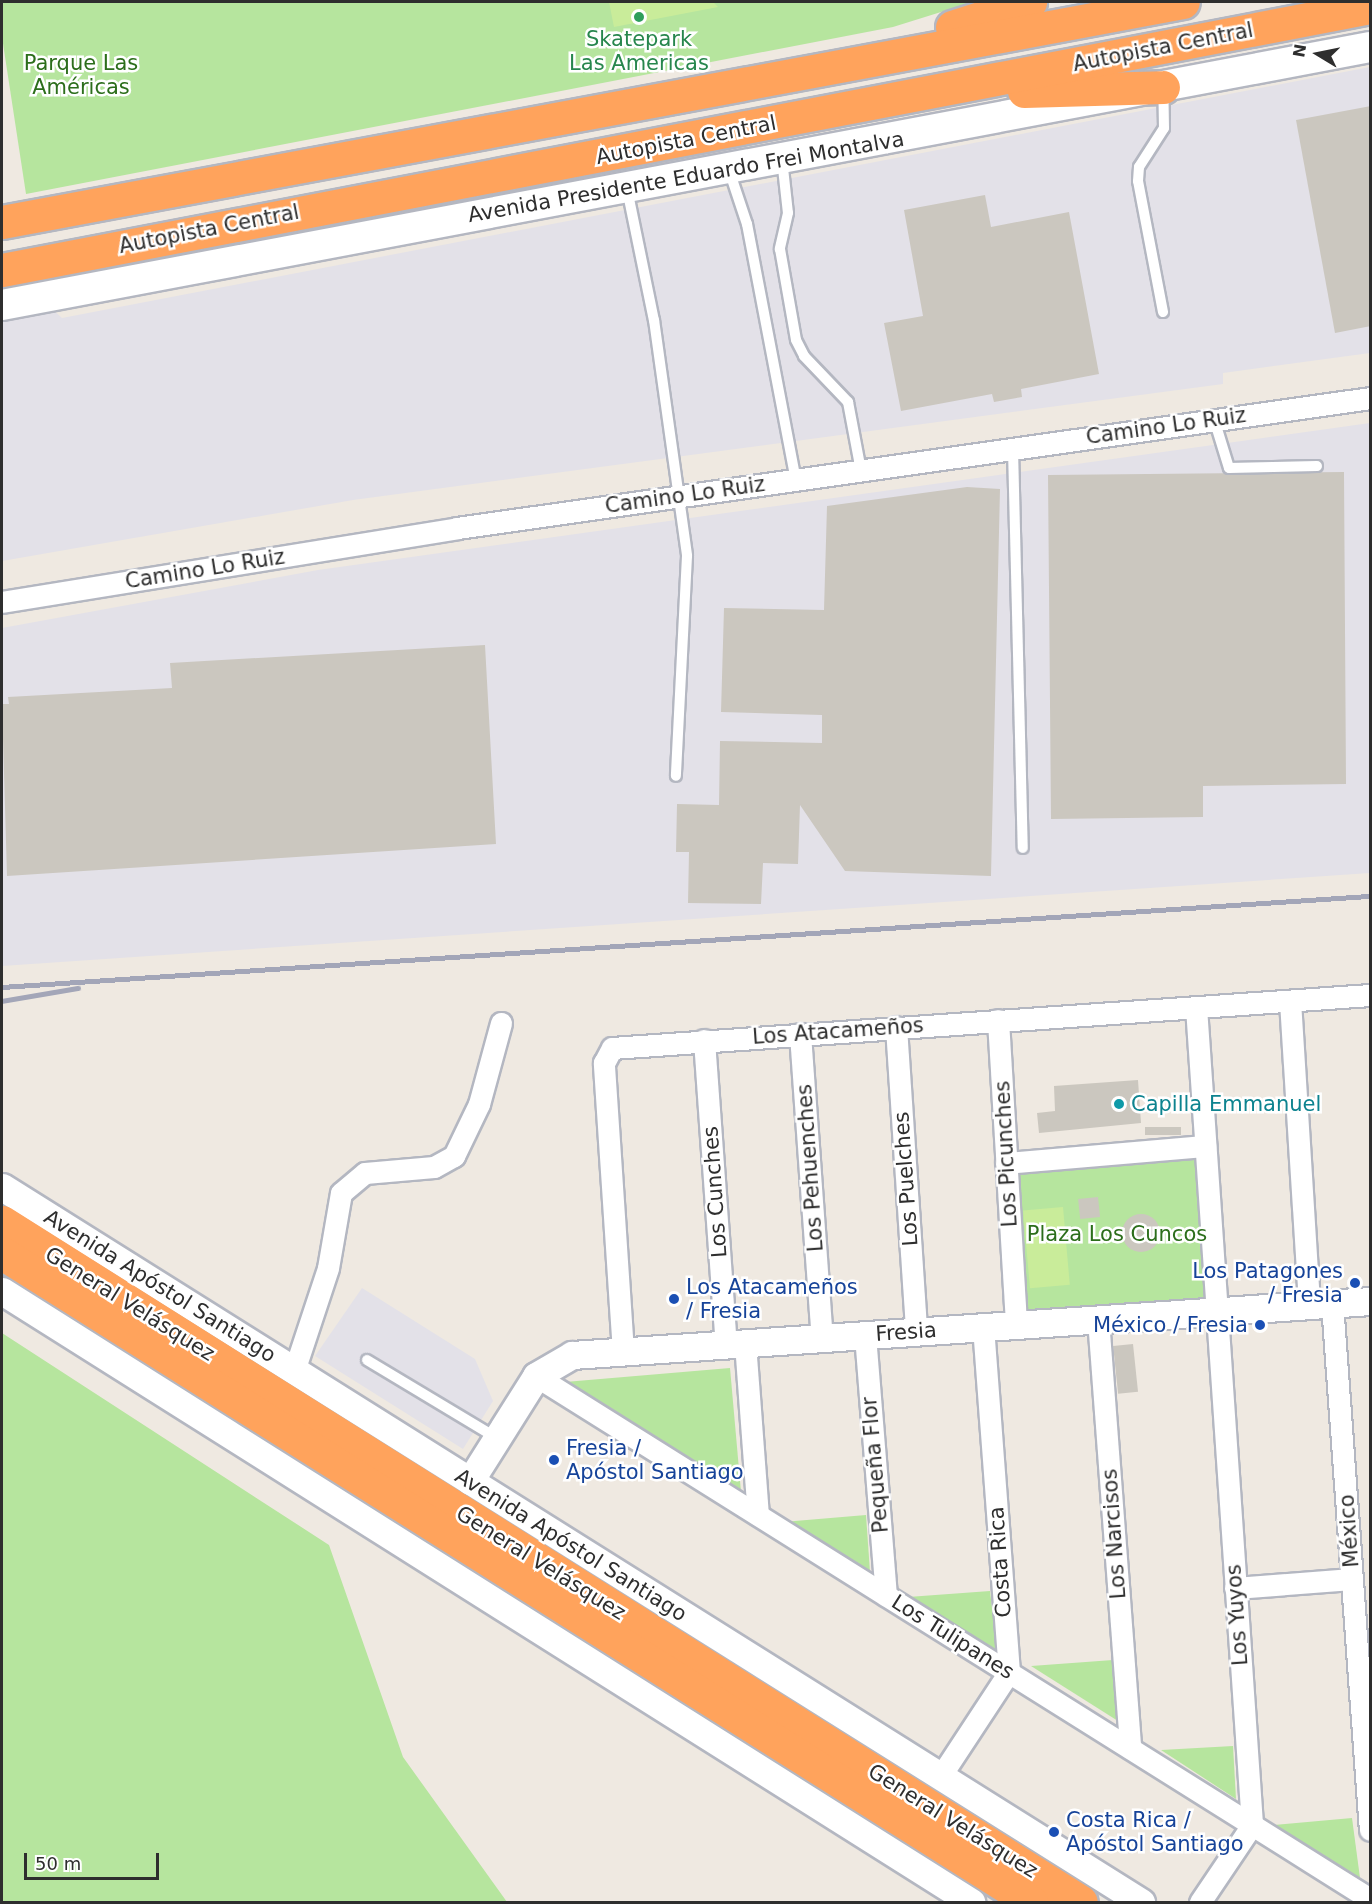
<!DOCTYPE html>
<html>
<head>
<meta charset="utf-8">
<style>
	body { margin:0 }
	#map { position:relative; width:1372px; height:1904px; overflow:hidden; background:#efe9e1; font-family:"DejaVu Sans",sans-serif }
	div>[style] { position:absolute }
	.industrial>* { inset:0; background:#e3e1e8 }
	.green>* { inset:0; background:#b6e59e; transform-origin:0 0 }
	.pitch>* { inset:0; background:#c9ec9a; transform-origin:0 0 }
	.building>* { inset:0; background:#cbc7bf; transform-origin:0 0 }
	.round { border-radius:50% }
	.roads { filter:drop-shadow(2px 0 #b4b7c1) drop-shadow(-2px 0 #b4b7c1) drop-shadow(0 2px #b4b7c1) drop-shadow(0 -2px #b4b7c1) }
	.service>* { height:10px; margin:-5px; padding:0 5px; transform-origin:5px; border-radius:5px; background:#fff }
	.minor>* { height:21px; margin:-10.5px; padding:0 10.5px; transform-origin:10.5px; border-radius:10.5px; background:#fff }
	.tertiary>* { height:27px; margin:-13.5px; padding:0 13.5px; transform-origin:13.5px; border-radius:13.5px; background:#fff }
	.secondary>* { height:30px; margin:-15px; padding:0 15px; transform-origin:15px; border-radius:15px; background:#fff }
	.motorway>* { height:33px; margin:-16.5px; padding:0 16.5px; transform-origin:16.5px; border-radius:16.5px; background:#ffa35c }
	.rail>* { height:4.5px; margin:-2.25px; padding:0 2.25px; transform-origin:2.25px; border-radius:2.25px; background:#a3a6b8 }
	.dots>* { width:16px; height:16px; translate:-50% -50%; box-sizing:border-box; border:3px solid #fff; border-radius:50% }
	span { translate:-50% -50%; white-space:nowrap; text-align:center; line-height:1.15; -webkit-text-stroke:5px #fff; paint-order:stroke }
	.leisure-label { font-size:21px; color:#27864d }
	.street-label { font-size:21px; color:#2e2e2e }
	.park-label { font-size:21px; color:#2c6e1b }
	.culture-label { font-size:21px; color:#0d838f }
	.left { translate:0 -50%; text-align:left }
	.transit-label { font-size:21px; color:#164399 }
	.right { translate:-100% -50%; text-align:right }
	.frame { position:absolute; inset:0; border:3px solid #2e2e2e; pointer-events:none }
	.north { position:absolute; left:1288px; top:24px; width:60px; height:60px; -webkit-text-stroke:4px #fff; paint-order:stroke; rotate:280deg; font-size:16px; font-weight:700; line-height:24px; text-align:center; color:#2e2e2e }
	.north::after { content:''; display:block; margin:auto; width:21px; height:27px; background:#2e2e2e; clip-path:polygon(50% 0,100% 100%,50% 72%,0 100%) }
	.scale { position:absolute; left:24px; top:1853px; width:135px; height:27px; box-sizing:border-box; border:3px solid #2e2e2e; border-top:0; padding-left:8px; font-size:18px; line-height:21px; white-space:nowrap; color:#2e2e2e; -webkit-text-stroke:4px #fff; paint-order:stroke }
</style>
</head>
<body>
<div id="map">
	<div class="industrial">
		<div style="clip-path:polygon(1370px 67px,1370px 353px,1223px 373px,1223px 384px,353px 500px,2px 561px,2px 316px,49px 306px,62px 318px)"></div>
		<div style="clip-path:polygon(1370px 423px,1370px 873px,2px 966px,2px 628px,318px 570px)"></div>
		<div style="clip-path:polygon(362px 1288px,475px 1359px,493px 1401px,463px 1449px,315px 1356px)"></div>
	</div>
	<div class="green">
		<div style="clip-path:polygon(2px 2px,973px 2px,893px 27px,26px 194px,2px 37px)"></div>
		<div style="left:1200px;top:1150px;width:156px;height:189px;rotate:87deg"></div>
		<div style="clip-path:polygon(2px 1333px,329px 1545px,403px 1757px,507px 1902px,2px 1902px)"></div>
		<div style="clip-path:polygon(730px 1368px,741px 1492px,565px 1382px)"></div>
		<div style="clip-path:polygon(866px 1515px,870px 1572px,783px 1522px)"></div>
		<div style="clip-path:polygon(990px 1591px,997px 1652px,908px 1597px)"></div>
		<div style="clip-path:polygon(1113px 1660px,1118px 1721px,1031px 1666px)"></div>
		<div style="clip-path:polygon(1233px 1746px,1236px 1799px,1161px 1750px)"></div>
		<div style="clip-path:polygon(1352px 1818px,1360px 1878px,1274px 1825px)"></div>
	</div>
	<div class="pitch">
		<div style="clip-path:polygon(609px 2px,713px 2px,718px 7px,614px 27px)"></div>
		<div style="left:1063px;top:1207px;width:78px;height:40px;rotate:85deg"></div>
	</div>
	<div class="building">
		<div style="clip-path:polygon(1371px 106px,1371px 326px,1335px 333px,1296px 120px)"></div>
		<div style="clip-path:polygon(985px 195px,991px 227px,1069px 212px,1099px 374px,1021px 389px,1022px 397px,994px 402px,992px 394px,901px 411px,884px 323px,923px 316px,904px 210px)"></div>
		<div style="clip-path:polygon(1344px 472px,1346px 784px,1203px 786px,1203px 817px,1051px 819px,1048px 475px)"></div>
		<div style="clip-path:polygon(967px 487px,1000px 489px,991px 876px,845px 871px,800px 805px,798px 864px,763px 863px,761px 904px,688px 903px,689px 852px,676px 852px,677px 804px,719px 805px,720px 741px,822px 743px,822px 715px,721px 712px,724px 608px,824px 610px,827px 506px)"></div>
		<div style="clip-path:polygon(485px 645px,496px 844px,7px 876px,2px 704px,9px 704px,8px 697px,172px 688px,170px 663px)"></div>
		<div style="clip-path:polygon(1138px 1080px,1141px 1123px,1039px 1133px,1037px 1113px,1055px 1111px,1054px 1086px)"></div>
		<div style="left:1181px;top:1127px;width:8px;height:36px;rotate:90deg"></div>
		<div style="left:1098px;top:1197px;width:20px;height:20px;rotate:84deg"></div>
		<div class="round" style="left:1122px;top:1214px;width:38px;height:38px"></div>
		<div style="left:1133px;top:1344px;width:48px;height:20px;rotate:84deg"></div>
	</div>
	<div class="roads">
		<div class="service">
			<div style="left:782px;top:159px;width:54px;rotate:83.7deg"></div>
			<div style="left:788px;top:213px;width:37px;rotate:103deg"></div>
			<div style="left:780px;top:249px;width:92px;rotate:80deg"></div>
			<div style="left:796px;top:340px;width:18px;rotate:63deg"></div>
			<div style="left:804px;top:356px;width:64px;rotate:46.3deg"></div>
			<div style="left:848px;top:402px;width:70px;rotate:79.3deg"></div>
			<div style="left:729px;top:170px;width:57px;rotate:71.6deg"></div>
			<div style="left:747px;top:224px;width:261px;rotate:79.2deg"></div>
			<div style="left:627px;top:189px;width:134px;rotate:78.4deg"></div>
			<div style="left:654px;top:320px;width:238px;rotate:82deg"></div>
			<div style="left:687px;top:556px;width:220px;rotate:92.9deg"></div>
			<div style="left:1163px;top:312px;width:133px;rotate:-100.8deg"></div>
			<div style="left:1138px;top:181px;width:14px;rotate:-86deg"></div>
			<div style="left:1139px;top:167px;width:46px;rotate:-57.3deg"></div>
			<div style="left:1164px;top:128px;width:39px;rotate:-91deg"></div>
			<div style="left:1214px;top:419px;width:51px;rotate:73deg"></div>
			<div style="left:1229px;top:468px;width:88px;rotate:-1.3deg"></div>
			<div style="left:1013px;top:449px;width:399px;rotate:88.6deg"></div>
			<div style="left:367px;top:1360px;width:152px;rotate:31deg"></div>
		</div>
		<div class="minor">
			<div style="left:2px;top:602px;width:461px;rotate:-9.2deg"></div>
			<div style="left:457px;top:528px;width:922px;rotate:-8.1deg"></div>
			<div style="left:1290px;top:1001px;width:305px;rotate:86.4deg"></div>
			<div style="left:1196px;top:1007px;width:820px;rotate:86.08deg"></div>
			<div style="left:1252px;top:1825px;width:93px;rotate:124deg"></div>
			<div style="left:998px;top:1020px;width:306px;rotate:86.6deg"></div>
			<div style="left:896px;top:1027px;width:306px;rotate:86.2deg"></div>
			<div style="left:800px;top:1034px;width:305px;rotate:85.9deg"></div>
			<div style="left:704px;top:1040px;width:306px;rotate:85.9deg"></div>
			<div style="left:1006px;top:1163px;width:200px;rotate:-4.9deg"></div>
			<div style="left:1332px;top:1303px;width:528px;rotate:85.88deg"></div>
			<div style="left:1098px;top:1319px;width:430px;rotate:85.7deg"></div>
			<div style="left:865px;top:1335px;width:261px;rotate:85.4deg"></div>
			<div style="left:745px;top:1343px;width:172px;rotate:85.7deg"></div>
			<div style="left:623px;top:1352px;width:290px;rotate:-93.8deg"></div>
			<div style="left:604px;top:1063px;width:17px;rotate:-62deg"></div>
			<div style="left:612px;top:1048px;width:760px;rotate:-4deg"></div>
			<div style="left:294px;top:1371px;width:108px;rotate:-71.7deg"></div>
			<div style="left:328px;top:1268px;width:76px;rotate:-80.2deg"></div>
			<div style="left:341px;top:1193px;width:31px;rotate:-40deg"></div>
			<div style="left:365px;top:1173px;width:69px;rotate:-5deg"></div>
			<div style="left:434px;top:1167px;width:23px;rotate:-29deg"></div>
			<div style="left:454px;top:1156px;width:58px;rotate:-64.3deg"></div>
			<div style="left:479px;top:1104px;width:84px;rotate:-74.8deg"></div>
			<div style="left:536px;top:1376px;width:984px;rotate:32.09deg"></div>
			<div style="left:1235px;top:1588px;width:117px;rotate:-4.4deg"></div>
			<div style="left:940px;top:1777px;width:126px;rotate:-56.7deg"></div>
			<div style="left:1009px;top:1672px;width:346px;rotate:-94.3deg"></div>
		</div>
		<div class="tertiary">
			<div style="left:2px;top:1187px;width:1345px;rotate:32.12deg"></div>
			<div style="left:2px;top:1291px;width:1146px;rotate:32.23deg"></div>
			<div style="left:470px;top:1481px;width:124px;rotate:-57.8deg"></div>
			<div style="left:536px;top:1376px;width:42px;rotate:-30.3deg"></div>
			<div style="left:572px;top:1355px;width:800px;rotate:-3.87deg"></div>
		</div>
		<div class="secondary">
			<div style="left:2px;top:305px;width:1392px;rotate:-10.68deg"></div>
		</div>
		<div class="motorway">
			<div style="left:952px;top:27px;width:82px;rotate:-17.8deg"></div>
			<div style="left:1024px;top:91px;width:139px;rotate:-1.6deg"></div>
			<div style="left:2px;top:222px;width:1201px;rotate:-10.55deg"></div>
			<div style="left:2px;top:270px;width:1393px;rotate:-10.88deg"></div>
			<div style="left:2px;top:1222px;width:1275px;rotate:32.22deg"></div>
			<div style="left:2px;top:1253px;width:1217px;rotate:32.24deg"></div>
		</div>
	</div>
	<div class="rail">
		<div style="left:2px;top:987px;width:1371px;rotate:-3.81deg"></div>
		<div style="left:2px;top:1001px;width:77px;rotate:-9.7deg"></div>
	</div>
	<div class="dots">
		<div style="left:639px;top:17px;background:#2e9e5b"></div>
		<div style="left:1119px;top:1104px;background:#0f9aa8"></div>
		<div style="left:1355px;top:1283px;background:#1a4fb4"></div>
		<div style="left:674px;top:1299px;background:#1a4fb4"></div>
		<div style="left:1260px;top:1325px;background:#1a4fb4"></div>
		<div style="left:554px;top:1460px;background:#1a4fb4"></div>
		<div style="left:1054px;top:1832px;background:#1a4fb4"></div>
	</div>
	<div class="leisure-label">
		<span style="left:639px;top:51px">Skatepark<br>Las Americas</span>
	</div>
	<div class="street-label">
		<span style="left:1163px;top:47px;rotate:-11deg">Autopista Central</span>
		<span style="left:686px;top:140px;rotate:-11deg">Autopista Central</span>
		<span style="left:686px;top:177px;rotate:-10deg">Avenida Presidente Eduardo Frei Montalva</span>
		<span style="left:209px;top:229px;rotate:-11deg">Autopista Central</span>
		<span style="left:1166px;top:426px;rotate:-8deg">Camino Lo Ruiz</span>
		<span style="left:685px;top:495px;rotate:-8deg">Camino Lo Ruiz</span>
		<span style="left:205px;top:569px;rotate:-9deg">Camino Lo Ruiz</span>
		<span style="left:838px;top:1031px;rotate:-4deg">Los Atacameños</span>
		<span style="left:1006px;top:1154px;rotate:-93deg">Los Picunches</span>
		<span style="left:810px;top:1168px;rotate:-94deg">Los Pehuenches</span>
		<span style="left:906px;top:1179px;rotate:-94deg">Los Puelches</span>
		<span style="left:715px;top:1192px;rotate:-94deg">Los Cunches</span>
		<span style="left:160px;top:1286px;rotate:32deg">Avenida Apóstol Santiago</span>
		<span style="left:130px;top:1304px;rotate:32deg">General Velásquez</span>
		<span style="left:906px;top:1332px;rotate:-4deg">Fresia</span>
		<span style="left:875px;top:1465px;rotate:-95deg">Pequeña Flor</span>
		<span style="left:1349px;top:1531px;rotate:-94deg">México</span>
		<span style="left:1114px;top:1534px;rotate:-94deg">Los Narcisos</span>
		<span style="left:571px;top:1545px;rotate:32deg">Avenida Apóstol Santiago</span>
		<span style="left:1000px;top:1562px;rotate:-94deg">Costa Rica</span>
		<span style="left:541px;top:1563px;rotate:32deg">General Velásquez</span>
		<span style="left:1237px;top:1615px;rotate:-94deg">Los Yuyos</span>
		<span style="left:953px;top:1637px;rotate:32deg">Los Tulipanes</span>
		<span style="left:953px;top:1821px;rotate:32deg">General Velásquez</span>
	</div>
	<div class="park-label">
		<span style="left:81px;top:75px">Parque Las<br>Américas</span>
		<span style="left:1117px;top:1234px">Plaza Los Cuncos</span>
	</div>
	<div class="culture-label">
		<span class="left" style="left:1131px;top:1104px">Capilla Emmanuel</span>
	</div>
	<div class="transit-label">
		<span class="right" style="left:1343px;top:1283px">Los Patagones<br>/ Fresia</span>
		<span class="left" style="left:686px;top:1299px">Los Atacameños<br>/ Fresia</span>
		<span class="right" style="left:1248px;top:1325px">México / Fresia</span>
		<span class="left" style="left:566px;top:1460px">Fresia /<br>Apóstol Santiago</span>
		<span class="left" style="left:1066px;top:1832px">Costa Rica /<br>Apóstol Santiago</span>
	</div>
	<div class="frame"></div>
	<div class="north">N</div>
	<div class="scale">50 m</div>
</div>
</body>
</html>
